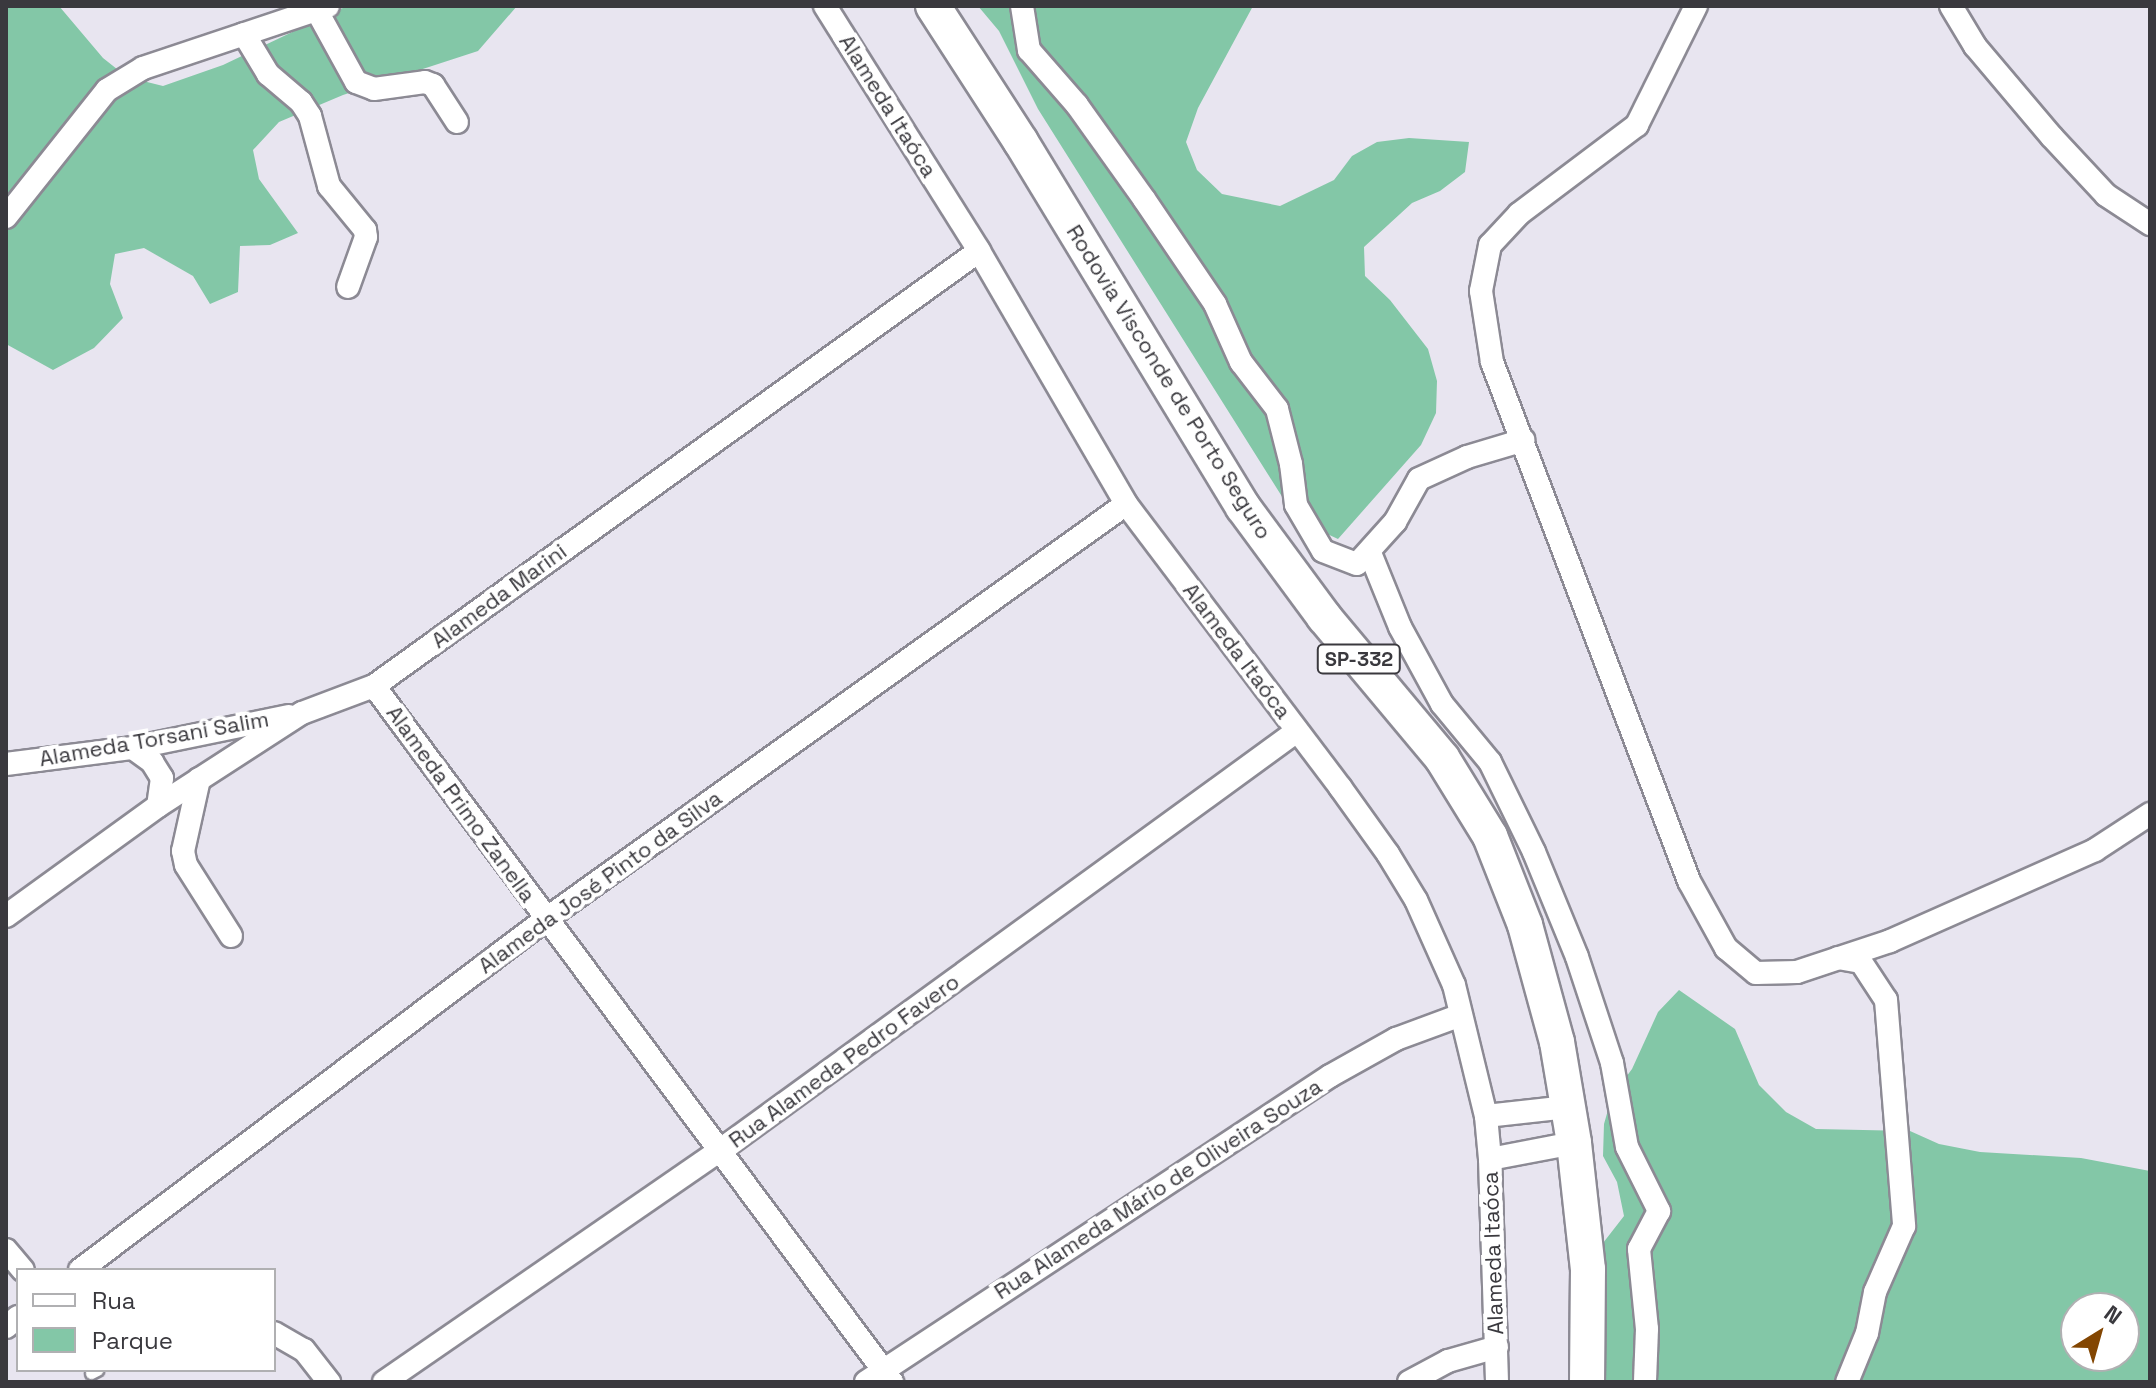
<!DOCTYPE html>
<html>
<head>
<meta charset="utf-8">
<style>
	body { margin:0 }
	#map { position:relative; width:2156px; height:1388px; overflow:hidden; background:#e8e5f0; font-family:"Space Grotesk",sans-serif }
	div>[style] { position:absolute }
	.green>* { inset:0; background:#83c7a7 }
	.roads { filter:drop-shadow(2px 0 #8c8a94) drop-shadow(-2px 0 #8c8a94) drop-shadow(0 2px #8c8a94) drop-shadow(0 -2px #8c8a94) }
	.service>* { height:11px; margin:-5.5px; padding:0 5.5px; transform-origin:5.5px; border-radius:5.5px; background:#fff }
	.minor>* { height:22px; margin:-11px; padding:0 11px; transform-origin:11px; border-radius:11px; background:#fff }
	.primary>* { height:34px; margin:-17px; padding:0 17px; transform-origin:17px; border-radius:17px; background:#fff }
	span { translate:-50% -50%; white-space:nowrap; text-align:center; line-height:1.15; -webkit-text-stroke:8px #fff; paint-order:stroke }
	.shield-label span { padding:2px 6px; background:#fff; border:2px solid; border-radius:6px; -webkit-text-stroke-width:0 }
	.shield-label { font-size:20px; color:#3a393e; font-weight:700 }
	.street-label { font-size:22px; color:#3a393e }
	.frame { position:absolute; inset:0; border:8px solid #3a393e; pointer-events:none }
	.legend { position:absolute; left:16px; top:1268px; width:260px; height:104px; box-sizing:border-box; background:#fff; border:2px solid #b0b0b2; margin:0; padding:10px 14px; list-style:none; font-size:24px; color:#3a393e }
	.legend li { display:flex; align-items:center; gap:16px; height:40px }
	.legend b { width:40px; border:2px solid #b0b0b2 }
	.north { position:absolute; left:2060px; top:1292px; width:80px; height:80px; box-sizing:border-box; background:#fff; border:2px solid #b0b0b2; border-radius:50%; rotate:37deg; font-size:22px; font-weight:700; line-height:32px; text-align:center; color:#3a393e }
	.north::after { content:''; display:block; margin:auto; width:28px; height:36px; background:#834602; clip-path:polygon(50% 0,100% 100%,50% 72%,0 100%) }
</style>
</head>
<body>
<div id="map">
	<div class="green">
		<div style="clip-path:polygon(6px 6px,59px 6px,103px 58px,127px 77px,163px 86px,223px 65px,347px 6px,517px 6px,478px 51px,343px 95px,279px 122px,253px 150px,259px 179px,298px 233px,270px 245px,240px 246px,238px 292px,210px 304px,193px 276px,144px 248px,115px 254px,110px 284px,123px 318px,94px 348px,53px 370px,6px 344px)"></div>
		<div style="clip-path:polygon(978px 6px,1253px 6px,1198px 108px,1186px 142px,1197px 170px,1222px 194px,1280px 206px,1334px 180px,1352px 156px,1377px 142px,1409px 138px,1469px 142px,1465px 172px,1440px 191px,1412px 203px,1364px 247px,1365px 276px,1390px 300px,1428px 349px,1437px 381px,1436px 413px,1421px 445px,1338px 539px,1310px 526px,1281px 495px,1038px 109px,999px 31px)"></div>
		<div style="clip-path:polygon(evenodd,1679px 990px,1735px 1029px,1759px 1085px,1786px 1112px,1816px 1129px,1910px 1131px,1939px 1144px,1980px 1152px,2081px 1158px,2150px 1171px,2150px 1382px,1602px 1382px,1603px 1243px,1624px 1216px,1617px 1182px,1603px 1156px,1604px 1124px,1612px 1096px,1632px 1069px,1658px 1012px,1679px 990px,2076px 1308px,2124px 1308px,2124px 1356px,2076px 1356px,2076px 1308px)"></div>
	</div>
	<div class="roads">
		<div class="service">
			<div style="left:91px;top:1373px;width:7px;rotate:-27deg"></div>
		</div>
		<div class="minor">
			<div style="left:825px;top:6px;width:289px;rotate:57.8deg"></div>
			<div style="left:979px;top:251px;width:293px;rotate:59.8deg"></div>
			<div style="left:1126px;top:504px;width:355px;rotate:52.9deg"></div>
			<div style="left:1340px;top:787px;width:82px;rotate:54.4deg"></div>
			<div style="left:1388px;top:854px;width:54px;rotate:58.7deg"></div>
			<div style="left:1416px;top:900px;width:93px;rotate:65.9deg"></div>
			<div style="left:1454px;top:985px;width:135px;rotate:76.3deg"></div>
			<div style="left:1486px;top:1116px;width:43px;rotate:84.7deg"></div>
			<div style="left:1490px;top:1159px;width:223px;rotate:88.2deg"></div>
			<div style="left:1022px;top:6px;width:45px;rotate:81deg"></div>
			<div style="left:1029px;top:50px;width:73px;rotate:48.9deg"></div>
			<div style="left:1077px;top:105px;width:115px;rotate:54.5deg"></div>
			<div style="left:1144px;top:199px;width:127px;rotate:55.9deg"></div>
			<div style="left:1215px;top:304px;width:64px;rotate:65.9deg"></div>
			<div style="left:1241px;top:362px;width:59px;rotate:52.5deg"></div>
			<div style="left:1277px;top:409px;width:57px;rotate:75.7deg"></div>
			<div style="left:1291px;top:464px;width:41px;rotate:83deg"></div>
			<div style="left:1296px;top:505px;width:53px;rotate:59.6deg"></div>
			<div style="left:1323px;top:551px;width:36px;rotate:21deg"></div>
			<div style="left:1357px;top:564px;width:57px;rotate:-47.9deg"></div>
			<div style="left:1395px;top:522px;width:49px;rotate:-60.8deg"></div>
			<div style="left:1419px;top:479px;width:53px;rotate:-24.6deg"></div>
			<div style="left:1467px;top:457px;width:59px;rotate:-16.6deg"></div>
			<div style="left:1696px;top:6px;width:133px;rotate:116.4deg"></div>
			<div style="left:1637px;top:125px;width:148px;rotate:143deg"></div>
			<div style="left:1519px;top:214px;width:42px;rotate:133.1deg"></div>
			<div style="left:1490px;top:245px;width:47px;rotate:101.1deg"></div>
			<div style="left:1481px;top:291px;width:72px;rotate:81.2deg"></div>
			<div style="left:1492px;top:362px;width:555px;rotate:69.21deg"></div>
			<div style="left:1689px;top:881px;width:77px;rotate:61.1deg"></div>
			<div style="left:1726px;top:948px;width:39px;rotate:40deg"></div>
			<div style="left:1756px;top:973px;width:41px;rotate:-1.4deg"></div>
			<div style="left:1797px;top:972px;width:98px;rotate:-18.4deg"></div>
			<div style="left:1890px;top:941px;width:224px;rotate:-23.9deg"></div>
			<div style="left:2095px;top:850px;width:66px;rotate:-33.2deg"></div>
			<div style="left:1951px;top:6px;width:47px;rotate:59deg"></div>
			<div style="left:1975px;top:46px;width:119px;rotate:49.8deg"></div>
			<div style="left:2052px;top:137px;width:79px;rotate:47deg"></div>
			<div style="left:2106px;top:195px;width:53px;rotate:33.4deg"></div>
			<div style="left:317px;top:11px;width:81px;rotate:61.2deg"></div>
			<div style="left:356px;top:82px;width:19px;rotate:21deg"></div>
			<div style="left:374px;top:89px;width:51px;rotate:-7.8deg"></div>
			<div style="left:425px;top:82px;width:9px;rotate:21deg"></div>
			<div style="left:433px;top:85px;width:44px;rotate:57deg"></div>
			<div style="left:244px;top:34px;width:47px;rotate:59deg"></div>
			<div style="left:268px;top:74px;width:43px;rotate:40.3deg"></div>
			<div style="left:301px;top:102px;width:17px;rotate:57deg"></div>
			<div style="left:310px;top:116px;width:73px;rotate:74.8deg"></div>
			<div style="left:329px;top:186px;width:57px;rotate:50.7deg"></div>
			<div style="left:365px;top:230px;width:7px;rotate:82deg"></div>
			<div style="left:366px;top:237px;width:53px;rotate:109.8deg"></div>
			<div style="left:6px;top:217px;width:162px;rotate:-51.5deg"></div>
			<div style="left:107px;top:90px;width:42px;rotate:-31.4deg"></div>
			<div style="left:143px;top:68px;width:195px;rotate:-18.5deg"></div>
			<div style="left:1370px;top:553px;width:80px;rotate:67.9deg"></div>
			<div style="left:1400px;top:627px;width:88px;rotate:61.4deg"></div>
			<div style="left:1442px;top:704px;width:75px;rotate:50.4deg"></div>
			<div style="left:1490px;top:762px;width:100px;rotate:63.9deg"></div>
			<div style="left:1534px;top:852px;width:113px;rotate:67.7deg"></div>
			<div style="left:1577px;top:957px;width:112px;rotate:71.7deg"></div>
			<div style="left:1612px;top:1063px;width:85px;rotate:79.9deg"></div>
			<div style="left:1627px;top:1147px;width:72px;rotate:63.4deg"></div>
			<div style="left:1659px;top:1211px;width:43px;rotate:117.8deg"></div>
			<div style="left:1639px;top:1249px;width:80px;rotate:84.3deg"></div>
			<div style="left:1647px;top:1329px;width:53px;rotate:92.2deg"></div>
			<div style="left:374px;top:686px;width:868px;rotate:53.34deg"></div>
			<div style="left:133px;top:748px;width:24px;rotate:36deg"></div>
			<div style="left:152px;top:762px;width:19px;rotate:58deg"></div>
			<div style="left:162px;top:778px;width:28px;rotate:98deg"></div>
			<div style="left:6px;top:764px;width:128px;rotate:-7.2deg"></div>
			<div style="left:133px;top:748px;width:159px;rotate:-11.6deg"></div>
			<div style="left:199px;top:779px;width:74px;rotate:102.5deg"></div>
			<div style="left:183px;top:851px;width:14px;rotate:78deg"></div>
			<div style="left:186px;top:865px;width:84px;rotate:57.6deg"></div>
			<div style="left:6px;top:916px;width:188px;rotate:-35.9deg"></div>
			<div style="left:158px;top:806px;width:171px;rotate:-32.9deg"></div>
			<div style="left:302px;top:713px;width:77px;rotate:-20.6deg"></div>
			<div style="left:374px;top:686px;width:745px;rotate:-35.72deg"></div>
			<div style="left:1838px;top:958px;width:23px;rotate:10deg"></div>
			<div style="left:1861px;top:962px;width:45px;rotate:56.7deg"></div>
			<div style="left:1886px;top:1000px;width:227px;rotate:85.4deg"></div>
			<div style="left:1904px;top:1226px;width:72px;rotate:113.7deg"></div>
			<div style="left:1875px;top:1292px;width:42px;rotate:101deg"></div>
			<div style="left:1867px;top:1333px;width:53px;rotate:112.2deg"></div>
			<div style="left:1486px;top:1116px;width:82px;rotate:-6.3deg"></div>
			<div style="left:1490px;top:1159px;width:86px;rotate:-10.8deg"></div>
			<div style="left:6px;top:1250px;width:26px;rotate:50deg"></div>
			<div style="left:80px;top:1270px;width:583px;rotate:-36.99deg"></div>
			<div style="left:546px;top:919px;width:713px;rotate:-35.58deg"></div>
			<div style="left:6px;top:1327px;width:16px;rotate:-40deg"></div>
			<div style="left:274px;top:1333px;width:34px;rotate:30deg"></div>
			<div style="left:304px;top:1350px;width:41px;rotate:52deg"></div>
			<div style="left:384px;top:1382px;width:406px;rotate:-34.6deg"></div>
			<div style="left:718px;top:1152px;width:716px;rotate:-36.02deg"></div>
			<div style="left:866px;top:1382px;width:556px;rotate:-33.4deg"></div>
			<div style="left:1330px;top:1076px;width:76px;rotate:-29.3deg"></div>
			<div style="left:1396px;top:1039px;width:69px;rotate:-20.3deg"></div>
			<div style="left:1409px;top:1382px;width:44px;rotate:-28.3deg"></div>
			<div style="left:1448px;top:1361px;width:51px;rotate:-15.9deg"></div>
		</div>
		<div class="primary">
			<div style="left:933px;top:6px;width:162px;rotate:57.1deg"></div>
			<div style="left:1021px;top:142px;width:427px;rotate:58.7deg"></div>
			<div style="left:1243px;top:507px;width:137px;rotate:53.6deg"></div>
			<div style="left:1324px;top:617px;width:184px;rotate:50.1deg"></div>
			<div style="left:1442px;top:758px;width:92px;rotate:58.4deg"></div>
			<div style="left:1490px;top:836px;width:96px;rotate:68.5deg"></div>
			<div style="left:1525px;top:925px;width:121px;rotate:74.7deg"></div>
			<div style="left:1557px;top:1042px;width:102px;rotate:80.4deg"></div>
			<div style="left:1574px;top:1143px;width:127px;rotate:83.7deg"></div>
			<div style="left:1588px;top:1269px;width:113px;rotate:90.5deg"></div>
		</div>
	</div>
	<div class="shield-label">
		<span style="left:1359px;top:659px">SP-332</span>
	</div>
	<div class="street-label">
		<span style="left:888px;top:106px;rotate:58deg">Alameda Itaóca</span>
		<span style="left:1169px;top:382px;rotate:58deg">Rodovia Visconde de Porto Seguro</span>
		<span style="left:499px;top:596px;rotate:-36deg">Alameda Marini</span>
		<span style="left:1237px;top:651px;rotate:53deg">Alameda Itaóca</span>
		<span style="left:154px;top:739px;rotate:-10deg">Alameda Torsani Salim</span>
		<span style="left:461px;top:804px;rotate:54deg">Alameda Primo Zanella</span>
		<span style="left:600px;top:882px;rotate:-36deg">Alameda José Pinto da Silva</span>
		<span style="left:844px;top:1061px;rotate:-36deg">Rua Alameda Pedro Favero</span>
		<span style="left:1158px;top:1189px;rotate:-33deg">Rua Alameda Mário de Oliveira Souza</span>
		<span style="left:1493px;top:1253px;rotate:-92deg">Alameda Itaóca</span>
	</div>
	<div class="frame"></div>
	<ul class="legend">
	<li><b style="height:10px;background:#fff"></b>Rua</li>
	<li><b style="height:22px;background:#83c7a7"></b>Parque</li>
	</ul>
	<div class="north">N</div>
</div>
</body>
</html>
